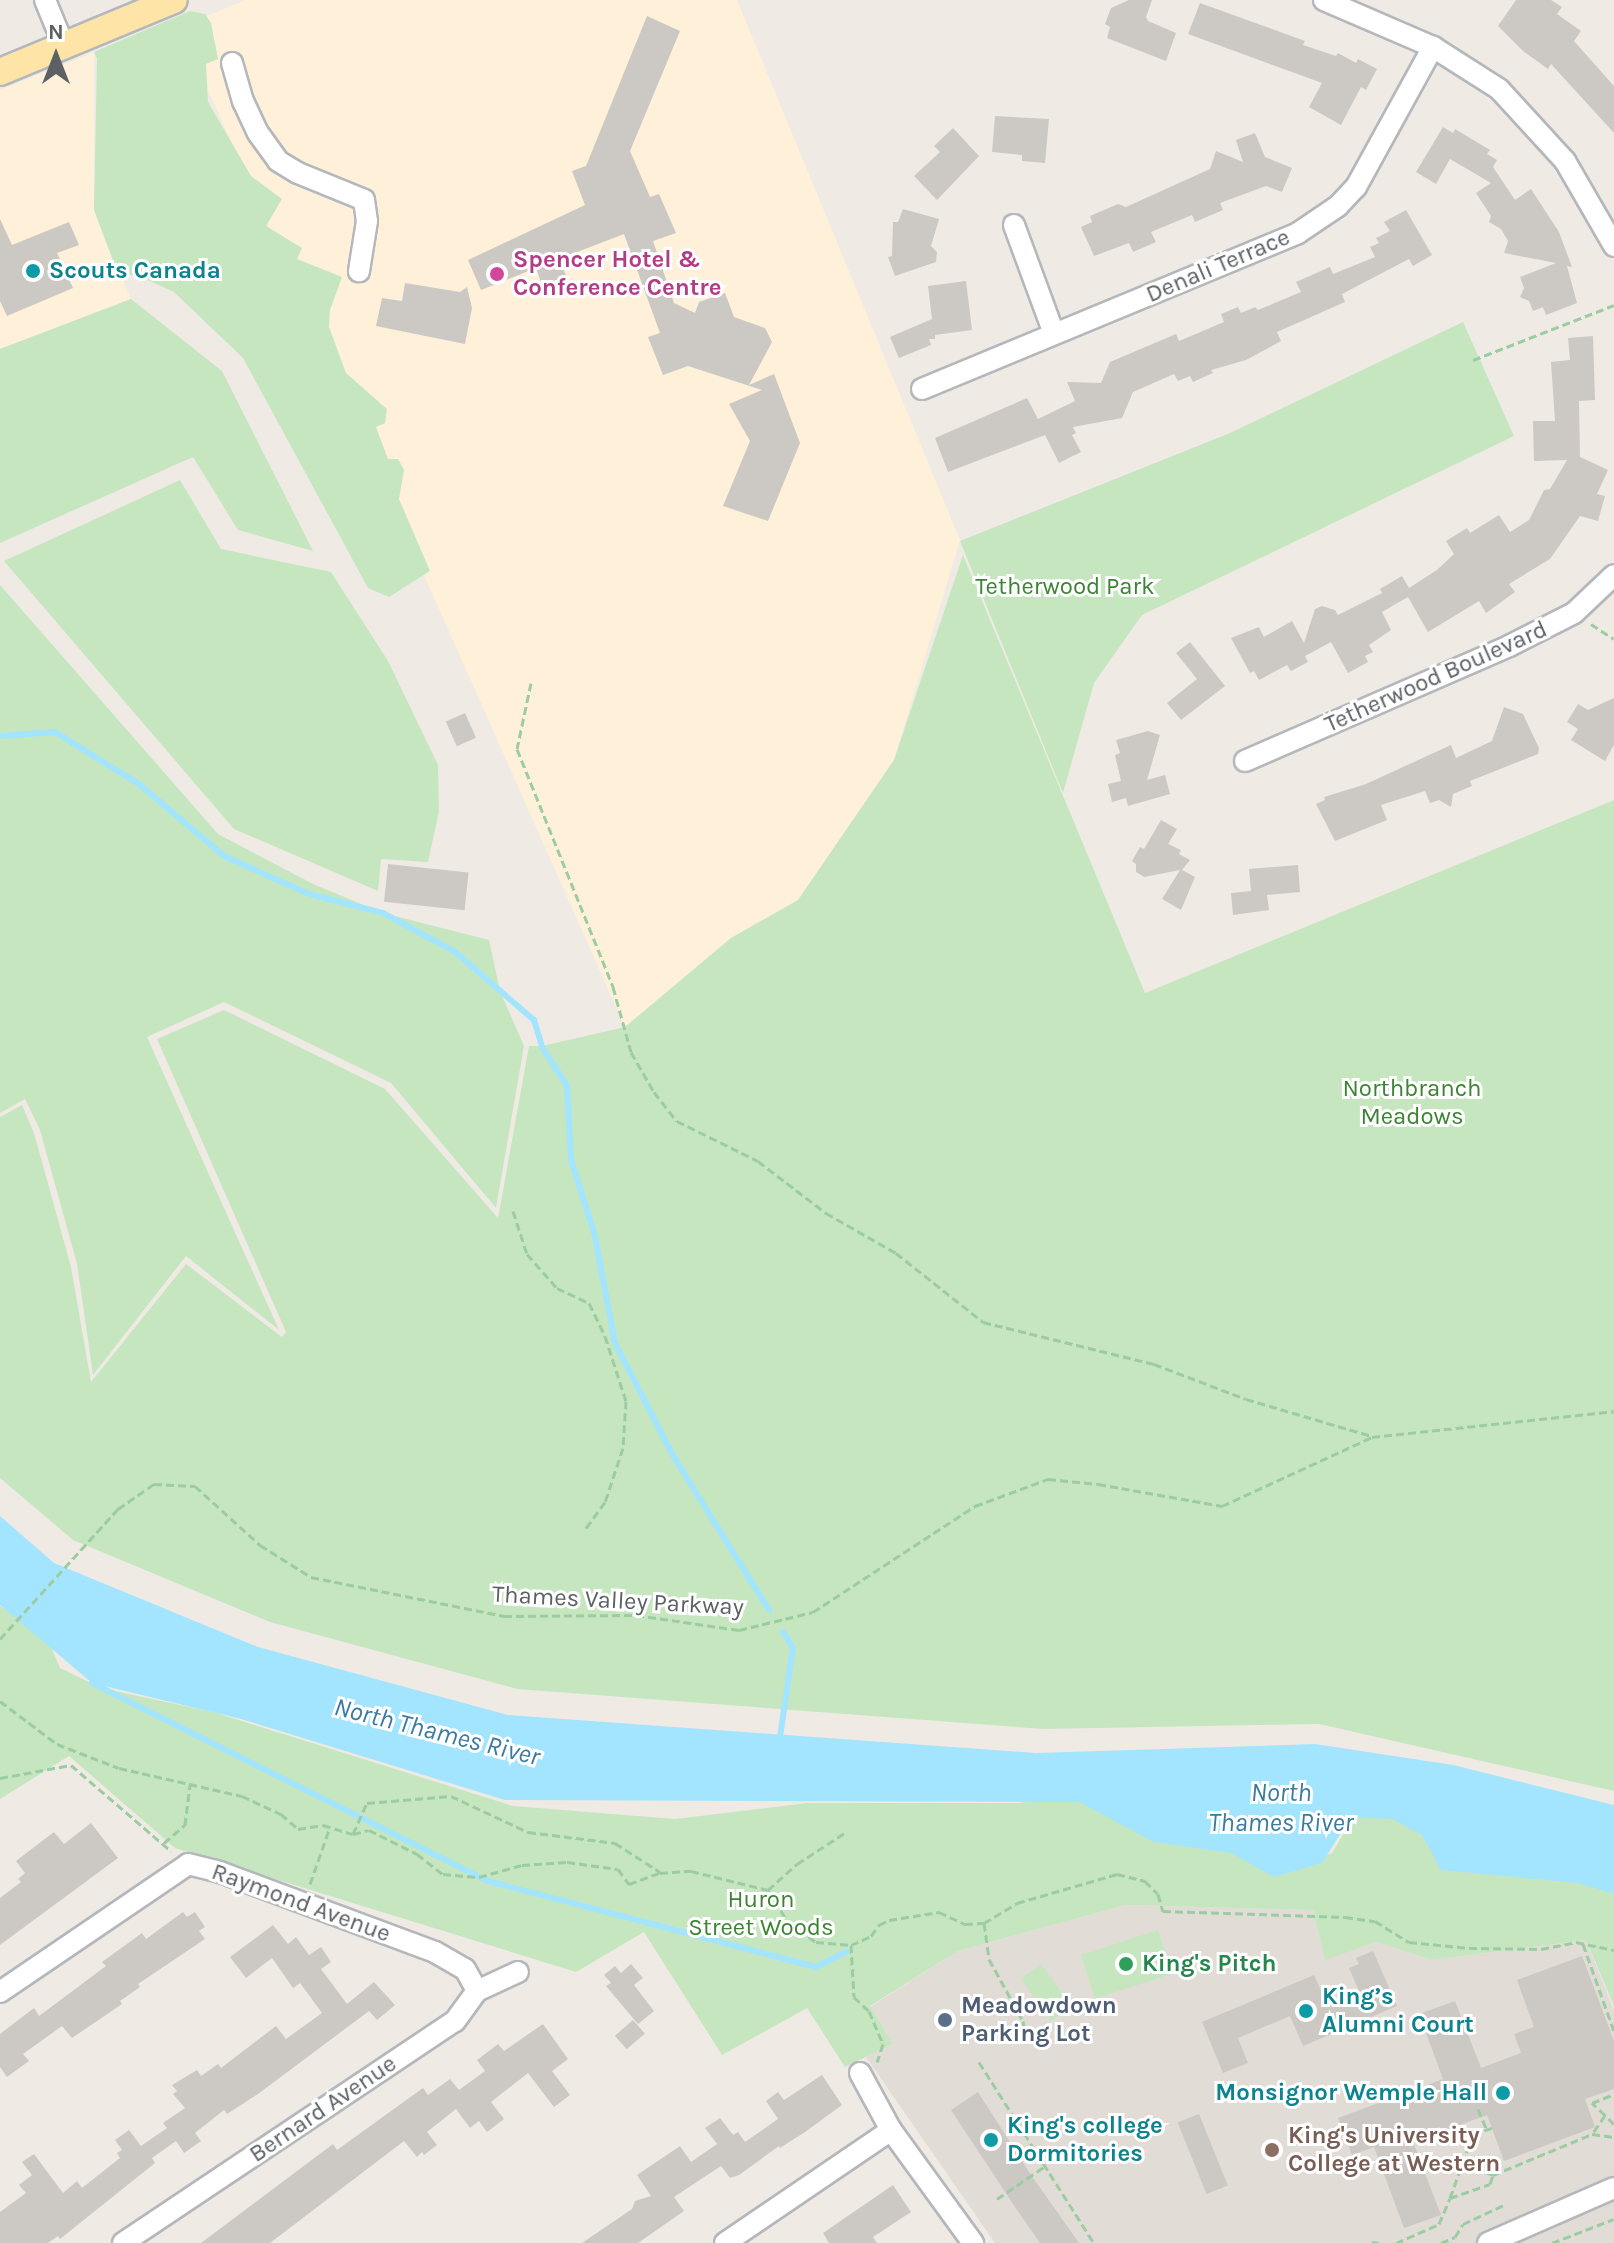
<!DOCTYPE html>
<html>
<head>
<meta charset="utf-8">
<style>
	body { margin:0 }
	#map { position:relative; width:1614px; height:2243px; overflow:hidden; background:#efebe4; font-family:Karla,sans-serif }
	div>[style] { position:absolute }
	.commercial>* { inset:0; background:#fef0d9 }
	.education>* { inset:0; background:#e1dcd5 }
	.green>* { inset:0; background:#c6e6c0; transform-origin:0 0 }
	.water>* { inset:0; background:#a3e4ff }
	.stream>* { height:6px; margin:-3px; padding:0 3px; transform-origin:3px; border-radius:3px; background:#a3e4ff }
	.building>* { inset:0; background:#ccc8c3; transform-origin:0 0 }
	.path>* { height:3px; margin-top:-1.5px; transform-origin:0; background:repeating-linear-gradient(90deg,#9ccca2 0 8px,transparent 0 12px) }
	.roads { filter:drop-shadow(2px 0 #b4b7bb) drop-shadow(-2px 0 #b4b7bb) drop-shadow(0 2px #b4b7bb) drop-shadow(0 -2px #b4b7bb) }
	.minor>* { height:20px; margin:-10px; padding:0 10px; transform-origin:10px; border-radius:10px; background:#fff }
	.major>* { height:26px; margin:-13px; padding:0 13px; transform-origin:13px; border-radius:13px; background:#ffe4a8 }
	.dots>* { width:22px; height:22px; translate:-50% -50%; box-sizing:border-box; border:4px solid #fff; border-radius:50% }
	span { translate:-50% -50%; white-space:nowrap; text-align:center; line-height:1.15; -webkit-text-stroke:6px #fff; paint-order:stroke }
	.hotel-label { font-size:24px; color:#b23c85; font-weight:700 }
	.left { translate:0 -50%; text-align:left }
	.street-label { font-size:24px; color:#5c6165 }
	.culture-label { font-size:24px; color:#0d838f; font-weight:700 }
	.right { translate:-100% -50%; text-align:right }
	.park-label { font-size:24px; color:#3c8434 }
	.leisure-label { font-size:24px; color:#27864d; font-weight:700 }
	.service-label { font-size:24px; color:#4e5e75; font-weight:700 }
	.education-label { font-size:24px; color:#785e54; font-weight:700 }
	.water-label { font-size:26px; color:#3a7ba0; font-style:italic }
	.north { position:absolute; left:16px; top:16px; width:80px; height:80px; -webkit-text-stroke:6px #fff; paint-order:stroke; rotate:0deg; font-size:22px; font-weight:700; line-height:32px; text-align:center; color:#5c6165 }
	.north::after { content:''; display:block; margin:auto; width:28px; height:36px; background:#5c6165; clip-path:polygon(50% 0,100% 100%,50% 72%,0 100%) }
</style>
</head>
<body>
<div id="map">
	<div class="commercial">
		<div style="clip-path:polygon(245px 0,737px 0,960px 540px,894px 760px,798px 900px,731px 938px,625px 1027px,180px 27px)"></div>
		<div style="clip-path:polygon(94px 52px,94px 210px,131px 299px,0 349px,0 90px)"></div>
	</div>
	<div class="education">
		<div style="clip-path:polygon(1126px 1905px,1313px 1910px,1325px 1959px,1376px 1942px,1432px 1960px,1586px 1940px,1614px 2010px,1614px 2243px,995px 2243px,866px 2057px,893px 2044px,870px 2007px,958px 1951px)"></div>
	</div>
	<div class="green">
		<div style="clip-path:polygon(190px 11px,205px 14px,211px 23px,218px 59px,206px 64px,208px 102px,251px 176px,282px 199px,266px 226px,302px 248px,297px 259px,342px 277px,330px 310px,329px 327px,336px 346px,346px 373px,387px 409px,385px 423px,376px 427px,388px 459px,398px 459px,404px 470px,399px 499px,430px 571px,389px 597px,368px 588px,243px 358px,174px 292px,139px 276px,118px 274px,94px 210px,97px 58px,94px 52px)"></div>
		<div style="clip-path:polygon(131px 299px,222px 371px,313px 551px,238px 530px,193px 457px,0 543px,0 349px)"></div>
		<div style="clip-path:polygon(1463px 322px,1514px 436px,1142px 615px,1094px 683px,1063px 793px,960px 541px,1230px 433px)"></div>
		<div style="clip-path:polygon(180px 480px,221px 549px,331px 572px,388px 661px,438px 765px,439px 811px,428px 862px,381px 859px,378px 891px,234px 829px,4px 561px)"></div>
		<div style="clip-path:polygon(963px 555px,1145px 993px,1614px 800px,1614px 1791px,1319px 1724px,1043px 1729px,517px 1689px,270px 1622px,73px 1540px,0 1478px,0 1117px,22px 1105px,34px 1133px,71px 1267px,91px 1382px,186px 1264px,282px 1337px,286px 1332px,157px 1039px,224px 1010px,385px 1089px,498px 1218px,529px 1046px,542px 1046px,625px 1027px,731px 938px,798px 900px,894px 760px)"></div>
		<div style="clip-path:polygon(0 585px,218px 834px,313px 884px,383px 913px,489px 940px,500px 991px,524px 1046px,496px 1208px,391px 1083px,224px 1002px,147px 1037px,279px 1330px,186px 1256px,93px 1375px,77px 1264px,40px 1130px,25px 1099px,0 1113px)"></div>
		<div style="clip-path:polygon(0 1606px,47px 1637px,60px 1668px,101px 1688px,213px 1712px,513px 1806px,675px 1819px,807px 1803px,1019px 1803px,1085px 1792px,1236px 1845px,1282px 1869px,1332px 1853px,1358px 1810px,1383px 1812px,1552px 1875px,1614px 1888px,1614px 2006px,1586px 1940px,1432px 1960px,1376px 1942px,1325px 1960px,1313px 1910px,1126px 1905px,958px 1951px,870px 2006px,893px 2044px,845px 2067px,807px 2008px,722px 2055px,644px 1932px,576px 1972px,175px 1848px,69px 1756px,0 1799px)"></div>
		<div style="left:1158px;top:1930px;width:46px;height:81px;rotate:72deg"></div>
		<div style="left:1041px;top:1964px;width:52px;height:25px;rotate:54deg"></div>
	</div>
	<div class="water">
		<div style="clip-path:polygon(0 1516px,54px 1563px,258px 1647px,508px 1715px,1036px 1753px,1315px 1744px,1453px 1765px,1614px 1805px,1614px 1894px,1578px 1883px,1441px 1870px,1422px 1835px,1392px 1819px,1351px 1817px,1322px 1863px,1274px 1877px,1231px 1853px,1154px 1842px,1079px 1802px,505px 1800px,241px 1719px,92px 1683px,0 1605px)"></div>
	</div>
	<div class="stream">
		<div style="left:0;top:736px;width:55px;rotate:-4.2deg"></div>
		<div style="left:55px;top:732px;width:99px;rotate:31.8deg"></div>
		<div style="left:139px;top:784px;width:111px;rotate:40.3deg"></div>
		<div style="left:224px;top:856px;width:93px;rotate:24.1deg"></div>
		<div style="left:309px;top:894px;width:76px;rotate:14.4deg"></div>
		<div style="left:383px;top:913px;width:81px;rotate:28.2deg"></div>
		<div style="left:454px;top:951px;width:106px;rotate:40.8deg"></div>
		<div style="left:534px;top:1020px;width:28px;rotate:73deg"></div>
		<div style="left:542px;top:1047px;width:46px;rotate:57.3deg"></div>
		<div style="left:567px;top:1086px;width:74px;rotate:86.9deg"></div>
		<div style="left:571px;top:1160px;width:76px;rotate:72.3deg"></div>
		<div style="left:594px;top:1232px;width:113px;rotate:79.3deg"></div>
		<div style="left:615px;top:1343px;width:125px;rotate:62.8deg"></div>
		<div style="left:672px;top:1454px;width:184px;rotate:58.1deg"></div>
		<div style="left:92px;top:1683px;width:443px;rotate:26.6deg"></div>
		<div style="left:488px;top:1881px;width:339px;rotate:14.7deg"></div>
		<div style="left:816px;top:1967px;width:34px;rotate:-27deg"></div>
		<div style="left:780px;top:1737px;width:90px;rotate:-81.7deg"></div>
		<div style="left:793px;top:1648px;width:19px;rotate:-122deg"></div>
	</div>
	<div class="building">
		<div style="clip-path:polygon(1129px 0,1152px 0,1146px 17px,1148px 21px,1176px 33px,1166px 61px,1107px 38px,1110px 27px,1105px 24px,1111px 8px)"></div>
		<div style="clip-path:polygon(1516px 0,1551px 0,1562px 7px,1557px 14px,1581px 31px,1574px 41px,1614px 86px,1614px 133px,1551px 64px,1548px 69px,1523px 51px,1498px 26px)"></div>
		<div style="clip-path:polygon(1200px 3px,1305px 41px,1303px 45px,1336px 56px,1338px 53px,1356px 63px,1358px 59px,1377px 69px,1366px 90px,1361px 87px,1341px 125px,1309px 107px,1322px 83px,1188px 34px)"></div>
		<div style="clip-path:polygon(647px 16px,680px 31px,630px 151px,650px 197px,659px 194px,676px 233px,653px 241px,674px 303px,695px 313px,699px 302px,725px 293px,734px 317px,765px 328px,772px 342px,749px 385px,774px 374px,800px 443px,768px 521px,723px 506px,750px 441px,729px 404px,762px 390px,688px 366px,663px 375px,648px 337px,660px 333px,624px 234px,559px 259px,571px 287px,546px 297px,536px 268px,481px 290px,468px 260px,585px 205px,572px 171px,586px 166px)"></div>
		<div style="clip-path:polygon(995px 116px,1049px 119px,1045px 163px,1022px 161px,1022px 155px,992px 152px)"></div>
		<div style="clip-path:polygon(1443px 127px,1453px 133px,1455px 129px,1490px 150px,1487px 154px,1497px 160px,1493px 167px,1515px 200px,1531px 189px,1559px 232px,1572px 267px,1567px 266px,1577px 303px,1546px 315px,1543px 307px,1533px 311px,1529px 301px,1520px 297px,1524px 288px,1520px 277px,1556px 263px,1504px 253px,1508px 241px,1501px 229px,1489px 222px,1491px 216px,1476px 193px,1491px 183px,1450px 159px,1436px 184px,1416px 172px)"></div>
		<div style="clip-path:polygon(953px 128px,979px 156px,937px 200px,914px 176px,940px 152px,934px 146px)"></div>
		<div style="clip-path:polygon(1255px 133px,1265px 157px,1292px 168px,1282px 192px,1266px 186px,1220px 203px,1223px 210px,1195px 222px,1192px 215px,1151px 232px,1156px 242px,1133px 252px,1129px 243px,1094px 256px,1081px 227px,1092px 222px,1090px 216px,1118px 204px,1126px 207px,1210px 169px,1216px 151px,1243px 162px,1236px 140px)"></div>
		<div style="clip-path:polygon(903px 209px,939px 219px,931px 246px,937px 252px,936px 262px,895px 276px,888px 257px,892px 256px,893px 222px,898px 222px)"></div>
		<div style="clip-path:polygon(1406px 210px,1432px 255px,1413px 266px,1409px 259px,1342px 294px,1345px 302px,1277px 332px,1281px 341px,1246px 360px,1211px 370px,1213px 373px,1193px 382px,1190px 376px,1178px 381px,1174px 374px,1133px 392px,1122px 418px,1073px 427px,1076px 433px,1072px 435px,1081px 452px,1059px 463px,1045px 435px,948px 472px,935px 438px,1027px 398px,1038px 419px,1075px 401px,1067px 382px,1101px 383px,1110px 362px,1176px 334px,1179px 341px,1224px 322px,1221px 314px,1238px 307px,1241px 313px,1255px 307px,1258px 310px,1301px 292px,1296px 282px,1330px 267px,1333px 274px,1375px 257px,1370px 247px,1379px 243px,1376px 238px,1390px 231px,1384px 222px)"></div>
		<div style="clip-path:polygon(0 219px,12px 245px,69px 222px,79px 245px,57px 253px,73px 288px,7px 316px,0 301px)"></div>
		<div style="clip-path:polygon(966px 281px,972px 330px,935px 335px,935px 339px,929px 339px,931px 345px,899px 358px,890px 337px,932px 319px,928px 286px)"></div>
		<div style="clip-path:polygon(405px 283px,460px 292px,467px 287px,472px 308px,465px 344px,376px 326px,382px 298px,402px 301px)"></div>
		<div style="clip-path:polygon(1593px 336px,1595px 400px,1579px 401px,1580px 457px,1608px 470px,1597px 494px,1605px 496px,1598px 521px,1580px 516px,1550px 559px,1509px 584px,1515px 592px,1486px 613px,1479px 601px,1428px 632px,1408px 597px,1382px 612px,1391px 630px,1369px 645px,1373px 652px,1365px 656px,1368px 662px,1348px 673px,1331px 642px,1305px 656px,1308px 662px,1291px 671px,1287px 665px,1259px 680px,1254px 671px,1250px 673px,1231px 638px,1259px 627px,1264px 637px,1292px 621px,1304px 643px,1315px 609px,1322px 606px,1335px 610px,1338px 615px,1382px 593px,1380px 589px,1402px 576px,1409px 588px,1437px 570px,1454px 554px,1446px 541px,1467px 528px,1470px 533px,1499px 515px,1510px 532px,1529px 520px,1544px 490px,1550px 489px,1567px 460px,1534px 461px,1533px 421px,1555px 421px,1551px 362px,1570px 360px,1568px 338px)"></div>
		<div style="clip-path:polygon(1190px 642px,1225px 686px,1181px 720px,1167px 703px,1197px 679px,1176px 653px)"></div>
		<div style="clip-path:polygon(1614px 698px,1614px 745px,1605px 761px,1571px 740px,1578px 729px,1567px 722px,1578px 704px,1588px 710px)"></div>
		<div style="clip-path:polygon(1504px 707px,1523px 714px,1539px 748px,1538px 754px,1470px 781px,1472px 786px,1453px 794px,1451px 807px,1439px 800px,1430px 803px,1425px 791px,1381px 805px,1387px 820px,1335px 841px,1316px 804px,1325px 800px,1324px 797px,1366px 784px,1451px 745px,1456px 758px,1492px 741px)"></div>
		<div style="left:465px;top:713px;width:27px;height:21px;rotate:66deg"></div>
		<div style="clip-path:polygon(1148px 731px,1160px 735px,1147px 780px,1165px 775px,1170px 794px,1128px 806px,1126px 798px,1112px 802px,1108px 784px,1121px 781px,1115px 755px,1120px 753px,1116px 740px)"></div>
		<div style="clip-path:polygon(1161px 820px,1177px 829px,1168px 844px,1181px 850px,1179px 854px,1190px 860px,1182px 870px,1195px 877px,1181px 910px,1162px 899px,1180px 870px,1144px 877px,1136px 872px,1136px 864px,1132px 861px,1140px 847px,1144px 849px)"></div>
		<div style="left:388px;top:864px;width:81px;height:38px;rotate:6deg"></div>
		<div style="clip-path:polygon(1298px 865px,1300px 892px,1267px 895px,1269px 910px,1233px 915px,1231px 893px,1251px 891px,1249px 869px)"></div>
		<div style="clip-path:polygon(91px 1823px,118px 1858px,0 1945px,0 1898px,21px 1882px,18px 1879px,25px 1873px,16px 1861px,54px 1832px,64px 1844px)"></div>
		<div style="clip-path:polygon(183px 1912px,187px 1917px,195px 1912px,205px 1927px,199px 1931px,205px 1939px,138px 1984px,140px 1987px,120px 2001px,122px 2004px,72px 2038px,62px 2026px,23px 2054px,29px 2061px,7px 2077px,0 2067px,0 2034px,34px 2008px,39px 2016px,106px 1966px,102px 1962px,142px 1933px,146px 1939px)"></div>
		<div style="clip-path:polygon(273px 1925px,288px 1944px,296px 1937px,309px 1955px,321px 1947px,331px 1962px,321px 1969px,347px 2004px,374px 1982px,395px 2005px,377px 2020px,369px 2011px,258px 2094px,227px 2114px,224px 2110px,195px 2133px,201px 2141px,184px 2153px,176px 2141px,152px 2158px,155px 2163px,60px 2239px,58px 2236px,48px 2243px,0 2243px,0 2212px,26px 2193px,19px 2185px,32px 2175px,22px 2162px,34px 2154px,63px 2193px,77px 2181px,82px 2188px,120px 2158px,117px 2153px,122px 2150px,115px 2140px,129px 2130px,141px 2146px,167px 2128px,163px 2123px,185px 2108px,173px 2094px,177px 2091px,172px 2085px,197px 2070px,201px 2076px,218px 2064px,221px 2068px,276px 2026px,286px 2039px,322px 2013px,300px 1983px,293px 1988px,272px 1958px,246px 1978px,230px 1957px)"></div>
		<div style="clip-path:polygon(1373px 1951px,1397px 2006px,1303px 2046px,1290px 2016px,1238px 2038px,1248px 2063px,1223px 2073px,1202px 2022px,1314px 1975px,1327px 2004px,1359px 1991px,1349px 1968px,1359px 1964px,1356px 1958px)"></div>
		<div style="clip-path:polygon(1582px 1956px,1614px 2041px,1614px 2089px,1585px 2099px,1595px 2127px,1504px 2161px,1487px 2115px,1413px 2142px,1441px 2215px,1404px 2228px,1374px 2147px,1352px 2155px,1338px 2118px,1443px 2079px,1419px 2014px,1455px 2001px,1481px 2068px,1521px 2053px,1514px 2034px,1534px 2027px,1517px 1980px)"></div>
		<div style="clip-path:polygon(631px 1964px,643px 1978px,634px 1985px,654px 2011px,638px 2024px,606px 1986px,611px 1983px,604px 1975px,615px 1966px,621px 1973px)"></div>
		<div style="left:633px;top:2020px;width:18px;height:24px;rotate:49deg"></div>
		<div style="clip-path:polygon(543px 2024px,568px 2059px,552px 2071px,570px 2095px,554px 2107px,528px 2073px,491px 2102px,504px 2119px,487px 2132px,479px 2121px,470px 2128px,456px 2109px,427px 2132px,437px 2145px,424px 2155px,422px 2152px,417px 2157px,404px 2141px,270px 2243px,201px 2243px,333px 2144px,337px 2150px,423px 2088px,428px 2095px,450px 2079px,459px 2090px,485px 2071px,477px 2060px,498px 2044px,504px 2051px)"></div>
		<div style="clip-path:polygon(822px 2075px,842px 2105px,805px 2132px,780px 2148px,779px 2146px,739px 2175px,730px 2178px,721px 2166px,674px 2197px,684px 2211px,638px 2243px,582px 2243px,632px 2209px,635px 2201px,651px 2196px,637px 2175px,680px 2146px,691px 2162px,717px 2144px,705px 2128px,720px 2118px,733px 2135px,738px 2132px,745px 2142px,778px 2119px,766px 2101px,778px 2092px,784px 2100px)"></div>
		<div style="clip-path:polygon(978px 2092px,1029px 2172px,1079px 2243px,1040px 2243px,1015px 2207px,951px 2110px)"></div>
		<div style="left:1199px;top:2114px;width:77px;height:23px;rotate:68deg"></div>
		<div style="clip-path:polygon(893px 2185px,911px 2212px,873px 2237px,877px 2243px,829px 2243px,823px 2233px)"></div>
	</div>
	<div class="path">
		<div style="left:1473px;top:360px;width:151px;rotate:-21.3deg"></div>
		<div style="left:1591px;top:624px;width:27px;rotate:33deg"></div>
		<div style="left:531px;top:683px;width:67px;rotate:102deg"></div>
		<div style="left:517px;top:749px;width:257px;rotate:68deg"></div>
		<div style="left:613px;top:987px;width:67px;rotate:74.5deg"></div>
		<div style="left:631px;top:1052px;width:46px;rotate:60.1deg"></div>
		<div style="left:654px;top:1092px;width:37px;rotate:52deg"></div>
		<div style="left:677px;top:1121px;width:90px;rotate:26.3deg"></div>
		<div style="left:758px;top:1161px;width:86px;rotate:37.4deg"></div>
		<div style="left:826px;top:1213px;width:81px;rotate:29.7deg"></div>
		<div style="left:896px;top:1253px;width:111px;rotate:38.4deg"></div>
		<div style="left:983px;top:1322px;width:176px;rotate:13.8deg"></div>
		<div style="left:1154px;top:1364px;width:98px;rotate:20.8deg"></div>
		<div style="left:1246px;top:1399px;width:131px;rotate:16.4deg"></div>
		<div style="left:513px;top:1211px;width:45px;rotate:72deg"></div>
		<div style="left:527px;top:1254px;width:45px;rotate:48.6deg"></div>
		<div style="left:557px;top:1288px;width:35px;rotate:25deg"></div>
		<div style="left:589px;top:1303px;width:37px;rotate:64deg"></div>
		<div style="left:605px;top:1336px;width:68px;rotate:72.1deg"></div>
		<div style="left:626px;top:1401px;width:47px;rotate:93.7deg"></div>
		<div style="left:623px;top:1448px;width:57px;rotate:108.4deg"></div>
		<div style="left:605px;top:1502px;width:34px;rotate:126deg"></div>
		<div style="left:0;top:1639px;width:176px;rotate:-47.8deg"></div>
		<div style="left:118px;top:1509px;width:44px;rotate:-34.8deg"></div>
		<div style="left:154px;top:1484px;width:41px;rotate:2.8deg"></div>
		<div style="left:195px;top:1486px;width:88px;rotate:42.2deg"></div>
		<div style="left:260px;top:1545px;width:60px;rotate:32.1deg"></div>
		<div style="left:311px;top:1577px;width:197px;rotate:11.4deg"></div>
		<div style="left:504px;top:1616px;width:132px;rotate:-0.4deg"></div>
		<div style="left:636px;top:1615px;width:104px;rotate:8.3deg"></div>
		<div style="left:739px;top:1630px;width:76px;rotate:-13.7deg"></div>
		<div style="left:813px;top:1612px;width:194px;rotate:-33.2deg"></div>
		<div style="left:975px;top:1506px;width:78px;rotate:-20.3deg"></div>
		<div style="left:1048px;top:1479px;width:50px;rotate:5.7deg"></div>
		<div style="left:1098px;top:1484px;width:126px;rotate:10.1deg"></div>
		<div style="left:1222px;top:1506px;width:165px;rotate:-24.7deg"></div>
		<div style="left:1372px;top:1437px;width:243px;rotate:-6.1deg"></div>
		<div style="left:0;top:1701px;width:71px;rotate:37deg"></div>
		<div style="left:57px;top:1744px;width:66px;rotate:21.2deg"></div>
		<div style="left:119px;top:1768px;width:126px;rotate:12.8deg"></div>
		<div style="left:242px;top:1796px;width:43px;rotate:24.8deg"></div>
		<div style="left:281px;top:1814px;width:23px;rotate:41deg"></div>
		<div style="left:298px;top:1829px;width:25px;rotate:-9deg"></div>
		<div style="left:323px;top:1825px;width:31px;rotate:17deg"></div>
		<div style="left:353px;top:1834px;width:16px;rotate:-14deg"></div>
		<div style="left:369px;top:1830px;width:54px;rotate:26.6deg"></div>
		<div style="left:417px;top:1854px;width:33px;rotate:38deg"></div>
		<div style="left:443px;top:1874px;width:36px;rotate:5deg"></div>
		<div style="left:479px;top:1877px;width:45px;rotate:-15.6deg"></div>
		<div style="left:522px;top:1865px;width:45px;rotate:-3.8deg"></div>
		<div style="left:567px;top:1862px;width:51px;rotate:7.8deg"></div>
		<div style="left:618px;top:1869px;width:19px;rotate:54deg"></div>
		<div style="left:629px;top:1884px;width:33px;rotate:-20deg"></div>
		<div style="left:660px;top:1873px;width:31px;rotate:-4deg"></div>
		<div style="left:691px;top:1871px;width:79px;rotate:13.9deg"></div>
		<div style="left:768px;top:1890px;width:39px;rotate:58deg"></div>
		<div style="left:789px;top:1923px;width:33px;rotate:35deg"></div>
		<div style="left:816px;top:1942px;width:35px;rotate:5deg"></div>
		<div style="left:851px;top:1945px;width:22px;rotate:-24deg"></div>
		<div style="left:871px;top:1936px;width:14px;rotate:-54deg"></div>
		<div style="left:879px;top:1925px;width:11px;rotate:-27deg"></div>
		<div style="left:889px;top:1920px;width:51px;rotate:-9.1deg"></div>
		<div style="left:939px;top:1912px;width:29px;rotate:25deg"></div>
		<div style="left:965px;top:1924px;width:19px;rotate:-3deg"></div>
		<div style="left:984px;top:1923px;width:39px;rotate:-31deg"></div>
		<div style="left:1017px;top:1903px;width:104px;rotate:-16.2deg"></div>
		<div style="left:1117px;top:1874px;width:29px;rotate:14deg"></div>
		<div style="left:1145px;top:1881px;width:18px;rotate:45deg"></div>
		<div style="left:1158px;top:1894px;width:18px;rotate:74deg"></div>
		<div style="left:1163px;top:1911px;width:182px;rotate:1.9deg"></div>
		<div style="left:1345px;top:1917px;width:30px;rotate:8deg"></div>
		<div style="left:1375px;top:1921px;width:40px;rotate:32deg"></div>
		<div style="left:1409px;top:1942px;width:60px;rotate:5.7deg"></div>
		<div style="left:1469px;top:1948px;width:72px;rotate:0.8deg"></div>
		<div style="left:1541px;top:1949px;width:36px;rotate:-11deg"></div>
		<div style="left:1576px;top:1942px;width:39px;rotate:12deg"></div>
		<div style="left:0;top:1778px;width:72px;rotate:-10.4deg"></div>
		<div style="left:71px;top:1765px;width:132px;rotate:40.7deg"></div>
		<div style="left:353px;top:1834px;width:34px;rotate:-66deg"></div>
		<div style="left:367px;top:1803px;width:84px;rotate:-4.8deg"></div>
		<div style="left:451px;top:1796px;width:85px;rotate:25.1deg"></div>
		<div style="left:528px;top:1832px;width:88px;rotate:7.2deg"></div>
		<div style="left:615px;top:1843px;width:54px;rotate:32.8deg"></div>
		<div style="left:164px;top:1843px;width:28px;rotate:-41deg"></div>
		<div style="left:185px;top:1825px;width:40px;rotate:-82.9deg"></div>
		<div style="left:310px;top:1884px;width:60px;rotate:-70.7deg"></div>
		<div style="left:768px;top:1890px;width:39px;rotate:-42deg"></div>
		<div style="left:797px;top:1864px;width:59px;rotate:-33.1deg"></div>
		<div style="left:984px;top:1923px;width:36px;rotate:82deg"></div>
		<div style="left:989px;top:1959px;width:71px;rotate:61.3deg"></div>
		<div style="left:1023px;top:2021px;width:10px;rotate:79deg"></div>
		<div style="left:1025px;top:2031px;width:6px;rotate:141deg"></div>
		<div style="left:1583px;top:1944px;width:92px;rotate:70.4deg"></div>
		<div style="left:851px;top:1945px;width:52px;rotate:86.7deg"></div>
		<div style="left:854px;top:1997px;width:21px;rotate:43deg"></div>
		<div style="left:869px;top:2011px;width:36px;rotate:67deg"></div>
		<div style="left:883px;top:2044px;width:19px;rotate:108deg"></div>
		<div style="left:979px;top:2062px;width:214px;rotate:57.6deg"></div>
		<div style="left:1478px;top:2109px;width:21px;rotate:67deg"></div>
		<div style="left:1605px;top:2115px;width:18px;rotate:-137deg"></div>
		<div style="left:1592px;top:2103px;width:24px;rotate:-22deg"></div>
		<div style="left:1614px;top:2124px;width:13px;rotate:-135deg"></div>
		<div style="left:1605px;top:2115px;width:23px;rotate:124deg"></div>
		<div style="left:1592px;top:2134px;width:22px;rotate:8deg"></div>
		<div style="left:1463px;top:2164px;width:32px;rotate:20deg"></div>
		<div style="left:1450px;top:2198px;width:68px;rotate:-70.2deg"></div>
		<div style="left:1473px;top:2134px;width:20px;rotate:-18deg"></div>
		<div style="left:997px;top:2199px;width:58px;rotate:-34.5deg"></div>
		<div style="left:1372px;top:2242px;width:7px;rotate:8deg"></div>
		<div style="left:1396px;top:2243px;width:47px;rotate:-23.8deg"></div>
		<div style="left:1439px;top:2224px;width:28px;rotate:-67deg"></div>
		<div style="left:1450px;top:2198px;width:42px;rotate:-19.3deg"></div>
		<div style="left:1490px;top:2184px;width:9px;rotate:-72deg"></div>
		<div style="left:1493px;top:2175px;width:107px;rotate:-22.5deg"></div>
		<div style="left:1441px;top:2243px;width:15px;rotate:-23deg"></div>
		<div style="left:1455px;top:2237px;width:15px;rotate:-58deg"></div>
		<div style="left:1463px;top:2224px;width:47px;rotate:-24.9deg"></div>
		<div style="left:1552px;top:2243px;width:66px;rotate:-21.2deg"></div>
	</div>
	<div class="roads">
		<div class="minor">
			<div style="left:45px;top:0;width:50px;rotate:67.6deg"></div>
			<div style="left:1324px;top:0;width:119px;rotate:23.3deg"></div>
			<div style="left:1433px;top:47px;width:78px;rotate:32.5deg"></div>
			<div style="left:1499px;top:89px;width:98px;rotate:47.5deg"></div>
			<div style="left:1565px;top:161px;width:98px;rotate:60deg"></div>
			<div style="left:232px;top:63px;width:40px;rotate:74deg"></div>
			<div style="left:243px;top:101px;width:35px;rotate:65deg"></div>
			<div style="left:258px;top:133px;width:34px;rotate:54deg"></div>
			<div style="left:278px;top:161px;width:23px;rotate:31deg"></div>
			<div style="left:298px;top:173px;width:71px;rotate:22.2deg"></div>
			<div style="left:364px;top:200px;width:21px;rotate:82deg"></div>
			<div style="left:367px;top:221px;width:51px;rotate:99.1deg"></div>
			<div style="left:1014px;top:225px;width:116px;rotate:69.8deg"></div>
			<div style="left:922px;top:389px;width:407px;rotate:-22.5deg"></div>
			<div style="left:1298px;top:233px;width:48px;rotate:-34deg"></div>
			<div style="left:1338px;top:206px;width:26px;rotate:-47deg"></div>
			<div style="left:1356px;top:187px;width:160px;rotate:-61.2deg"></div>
			<div style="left:1245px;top:761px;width:288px;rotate:-23.5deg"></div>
			<div style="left:1509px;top:646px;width:73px;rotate:-26.9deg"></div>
			<div style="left:1574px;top:613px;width:55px;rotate:-43.5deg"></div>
			<div style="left:0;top:1992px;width:227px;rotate:-34.2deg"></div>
			<div style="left:188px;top:1864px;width:33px;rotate:14deg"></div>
			<div style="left:220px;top:1872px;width:229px;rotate:20.4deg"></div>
			<div style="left:435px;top:1952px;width:34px;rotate:30deg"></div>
			<div style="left:465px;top:1969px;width:25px;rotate:61deg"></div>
			<div style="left:860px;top:2073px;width:65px;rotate:61.5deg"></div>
			<div style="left:891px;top:2130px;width:140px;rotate:54deg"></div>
			<div style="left:123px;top:2243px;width:399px;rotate:-33.8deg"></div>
			<div style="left:455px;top:2021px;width:37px;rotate:-54deg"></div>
			<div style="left:477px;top:1991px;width:45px;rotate:-24.9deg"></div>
			<div style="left:725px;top:2243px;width:201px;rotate:-34.2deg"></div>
			<div style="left:1488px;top:2243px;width:137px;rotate:-23.6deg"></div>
		</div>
		<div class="major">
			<div style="left:0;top:72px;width:188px;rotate:-22.5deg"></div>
		</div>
	</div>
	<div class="dots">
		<div style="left:33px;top:271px;background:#0f9aa8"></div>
		<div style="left:497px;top:274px;background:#d1479c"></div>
		<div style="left:1126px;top:1964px;background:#2e9e5b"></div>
		<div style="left:1306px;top:2011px;background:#0f9aa8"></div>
		<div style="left:945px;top:2020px;background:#5c6f8a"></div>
		<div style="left:1503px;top:2093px;background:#0f9aa8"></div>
		<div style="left:991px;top:2140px;background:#0f9aa8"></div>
		<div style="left:1272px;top:2150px;background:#8d6e63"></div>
	</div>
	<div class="hotel-label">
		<span class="left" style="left:513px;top:274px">Spencer Hotel &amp;<br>Conference Centre</span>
	</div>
	<div class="street-label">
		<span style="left:1218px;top:266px;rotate:-23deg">Denali Terrace</span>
		<span style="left:1436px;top:677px;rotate:-24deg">Tetherwood Boulevard</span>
		<span style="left:618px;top:1601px;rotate:3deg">Thames Valley Parkway</span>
		<span style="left:301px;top:1903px;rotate:20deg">Raymond Avenue</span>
		<span style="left:323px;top:2109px;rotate:-34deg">Bernard Avenue</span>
	</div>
	<div class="culture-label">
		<span class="left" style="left:49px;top:271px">Scouts Canada</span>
		<span class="left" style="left:1322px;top:2011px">King’s<br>Alumni Court</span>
		<span class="right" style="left:1487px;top:2093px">Monsignor Wemple Hall</span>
		<span class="left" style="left:1007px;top:2140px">King's college<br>Dormitories</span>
	</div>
	<div class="park-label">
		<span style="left:1065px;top:587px">Tetherwood Park</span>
		<span style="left:1412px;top:1103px">Northbranch<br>Meadows</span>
		<span style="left:761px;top:1914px">Huron<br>Street Woods</span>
	</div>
	<div class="leisure-label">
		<span class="left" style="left:1142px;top:1964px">King's Pitch</span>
	</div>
	<div class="service-label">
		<span class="left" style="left:961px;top:2020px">Meadowdown<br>Parking Lot</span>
	</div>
	<div class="education-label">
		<span class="left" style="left:1288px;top:2150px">King's University<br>College at Western</span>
	</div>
	<div class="water-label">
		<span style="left:437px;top:1732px;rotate:14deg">North Thames River</span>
		<span style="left:1281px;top:1808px">North<br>Thames River</span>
	</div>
	<div class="north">N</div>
</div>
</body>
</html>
